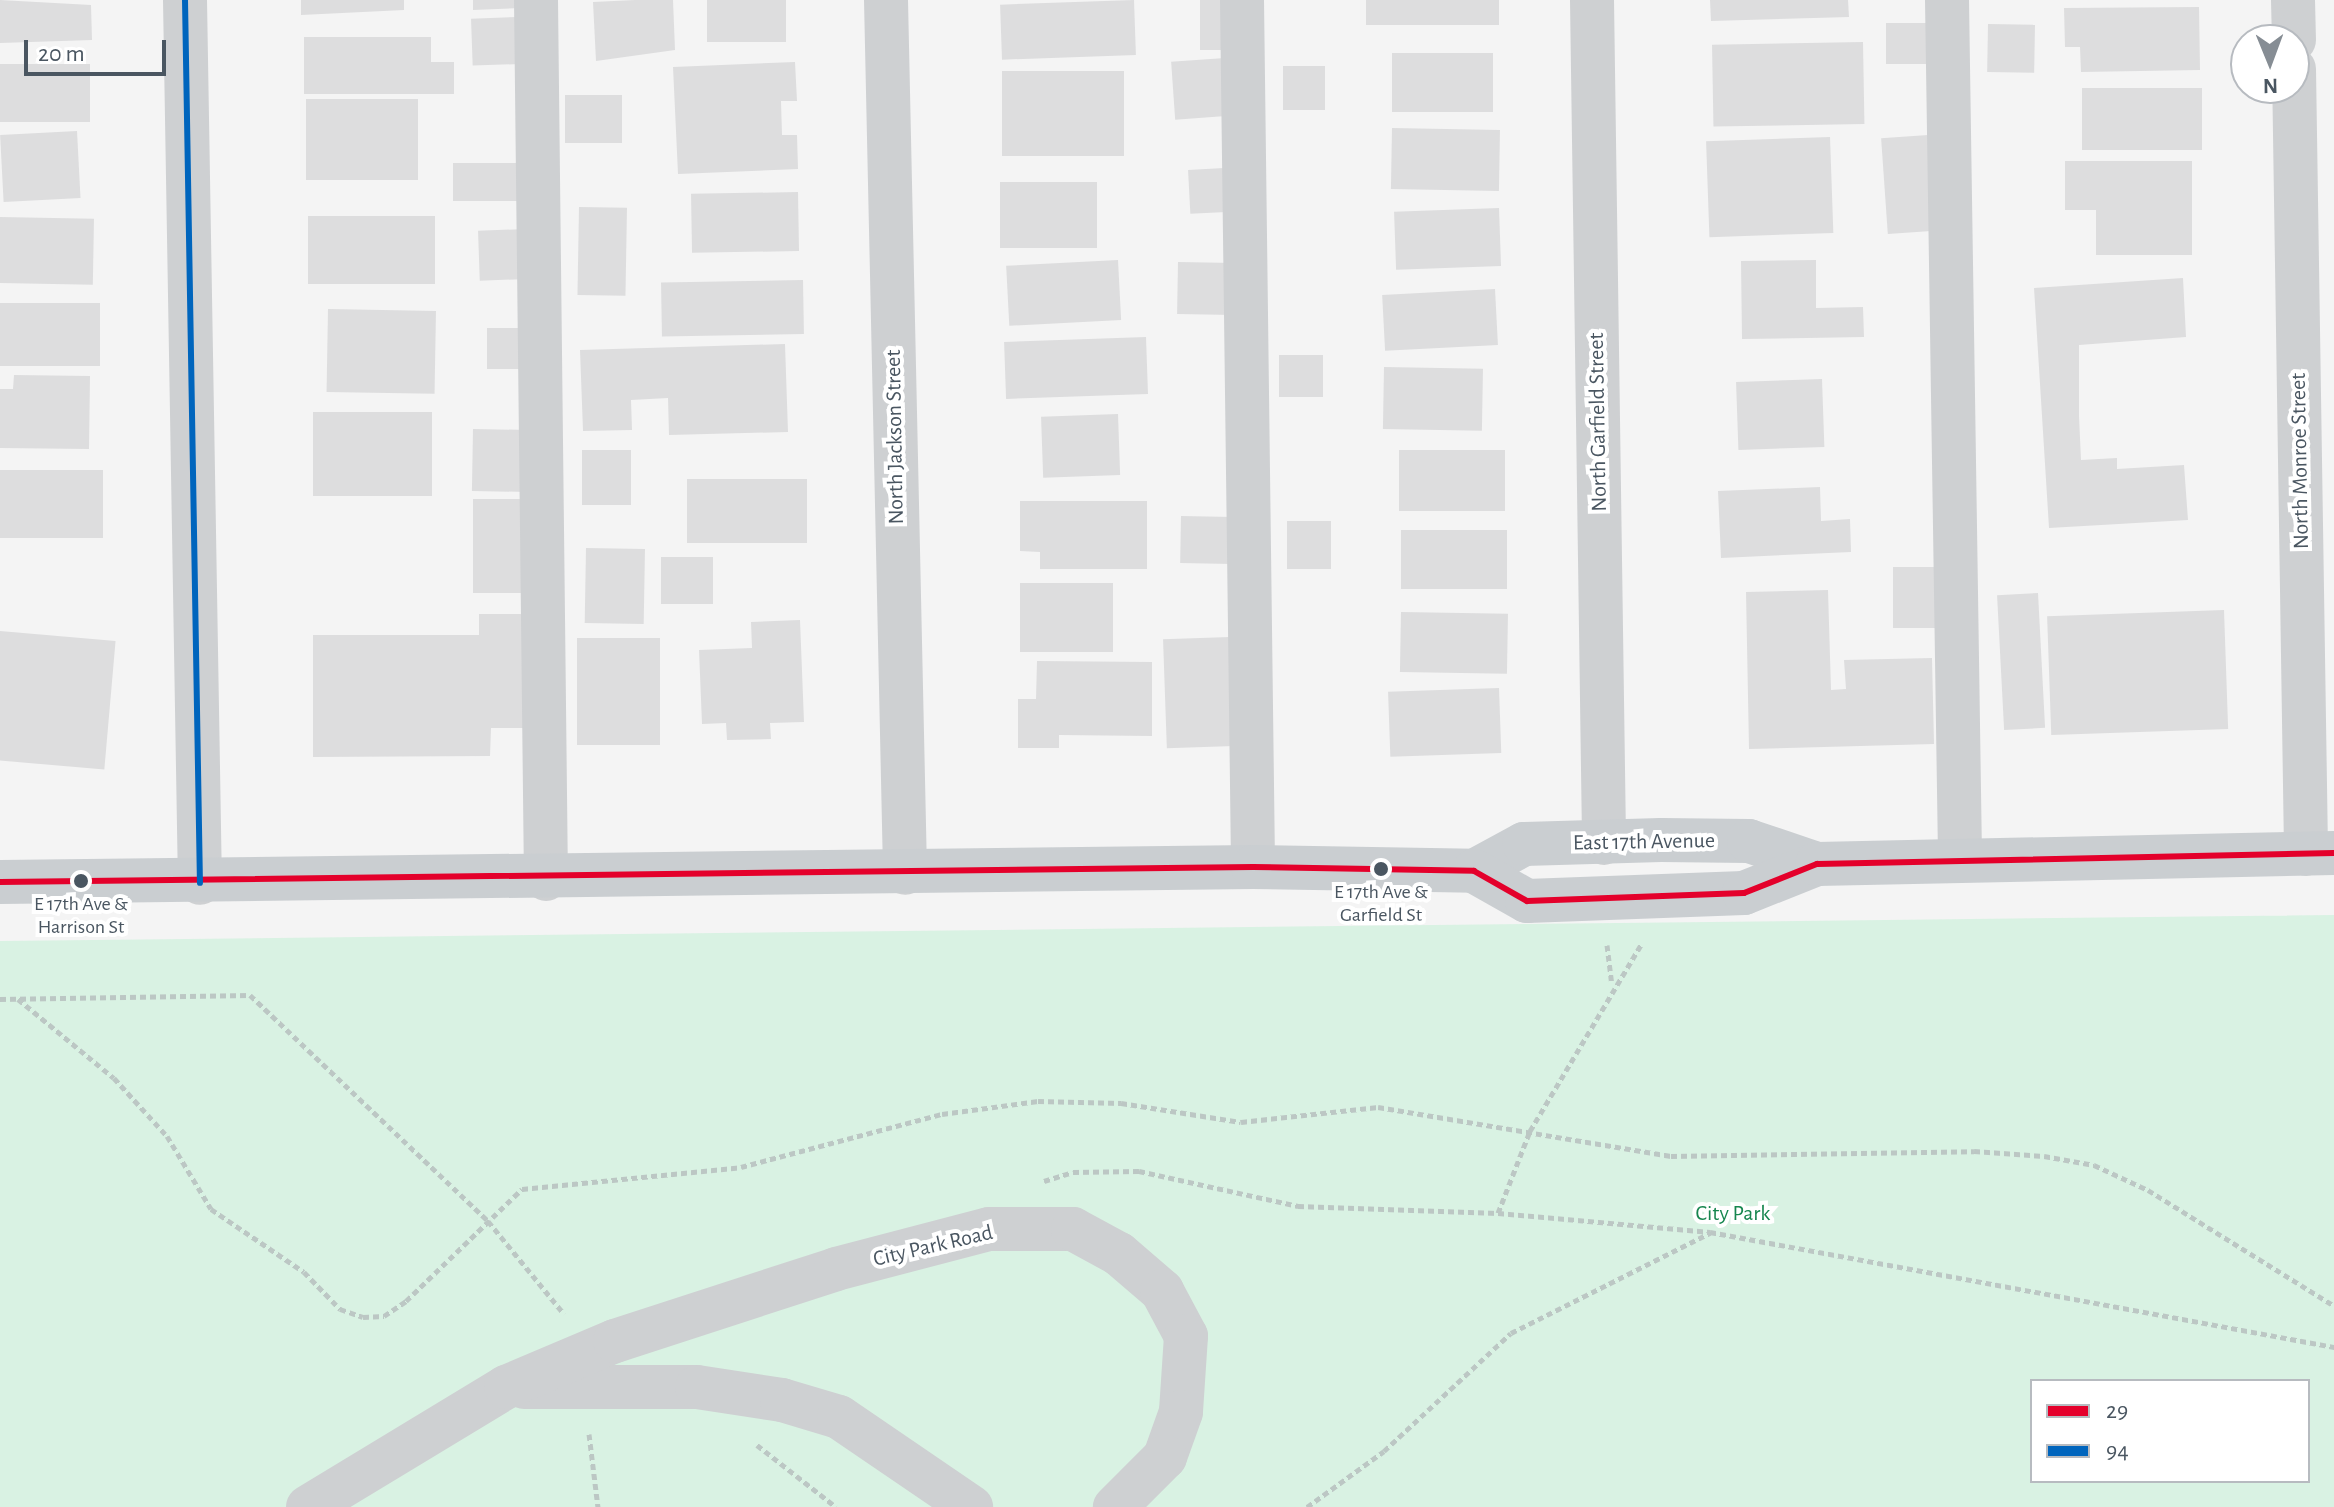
<!DOCTYPE html>
<html>
<head>
<meta charset="utf-8">
<style>
	body { margin:0 }
	#map { position:relative; width:2334px; height:1507px; overflow:hidden; background:#f4f4f4; font-family:"Alegreya Sans",sans-serif }
	div>[style] { position:absolute }
	.green>* { inset:0; background:#d9f2e3 }
	.building>* { inset:0; background:#ddddde; transform-origin:0 0 }
	.path>* { height:5px; margin-top:-2.5px; transform-origin:0; background:repeating-linear-gradient(90deg,#bcc7c4 0 6px,transparent 0 10px) }
	.minor>* { height:44px; margin:-22px; padding:0 22px; transform-origin:22px; border-radius:22px; background:#ced0d2 }
	.major>* { height:44px; margin:-22px; padding:0 22px; transform-origin:22px; border-radius:22px; background:#caced1 }
	.bus-1>* { height:6px; margin:-3px; padding:0 3px; transform-origin:3px; border-radius:3px; background:#e4002b }
	.bus-2>* { height:6px; margin:-3px; padding:0 3px; transform-origin:3px; border-radius:3px; background:#0065bd }
	.dots>* { width:22px; height:22px; translate:-50% -50%; box-sizing:border-box; border:4px solid #fff; border-radius:50% }
	span { translate:-50% -50%; white-space:nowrap; text-align:center; line-height:1.15; -webkit-text-stroke:8px #fff; paint-order:stroke }
	.bus-label { font-size:20px; color:#4a5661 }
	.street-label { font-size:22px; color:#4a5661 }
	.park-label { font-size:22px; color:#17864f }
	.legend { position:absolute; left:2030px; top:1379px; width:280px; height:104px; box-sizing:border-box; background:#fff; border:2px solid #b7bbc0; margin:0; padding:10px 14px; list-style:none; font-size:24px; color:#4a5661 }
	.legend li { display:flex; align-items:center; gap:16px; height:40px }
	.legend b { width:40px; border:2px solid #b7bbc0 }
	.north { position:absolute; left:2230px; top:24px; width:80px; height:80px; box-sizing:border-box; background:#fff; border:2px solid #b7bbc0; border-radius:50%; rotate:179deg; font-size:22px; font-weight:700; line-height:32px; text-align:center; color:#4a5661 }
	.north::after { content:''; display:block; margin:auto; width:28px; height:36px; background:#868d94; clip-path:polygon(50% 0,100% 100%,50% 72%,0 100%) }
	.scale { position:absolute; left:24px; top:40px; width:142px; height:36px; box-sizing:border-box; border:4px solid #4a5661; border-top:0; padding-left:10px; font-size:24px; line-height:28px; white-space:nowrap; color:#4a5661; -webkit-text-stroke:6px #fff; paint-order:stroke }
</style>
</head>
<body>
<div id="map">
	<div class="green">
		<div style="clip-path:polygon(evenodd,2334px 915px,2334px 1507px,0 1507px,0 941px,2334px 915px,2032px 1381px,2308px 1381px,2308px 1481px,2032px 1481px,2032px 1381px)"></div>
	</div>
	<div class="building">
		<div style="clip-path:polygon(0 0,91px 5px,92px 40px,0 43px)"></div>
		<div style="clip-path:polygon(301px 0,404px 0,404px 10px,301px 15px)"></div>
		<div style="clip-path:polygon(473px 0,519px 0,520px 8px,473px 10px)"></div>
		<div style="clip-path:polygon(635px 0,673px 0,675px 50px,596px 61px,593px 2px)"></div>
		<div style="left:707px;top:0;width:79px;height:42px"></div>
		<div style="left:1134px;top:0;width:55px;height:134px;rotate:88deg"></div>
		<div style="left:1200px;top:0;width:24px;height:50px"></div>
		<div style="left:1366px;top:0;width:133px;height:25px"></div>
		<div style="clip-path:polygon(1710px 0,1848px 0,1849px 17px,1711px 21px)"></div>
		<div style="clip-path:polygon(2199px 7px,2200px 70px,2081px 72px,2080px 47px,2065px 47px,2064px 8px)"></div>
		<div style="left:518px;top:17px;width:47px;height:47px;rotate:88deg"></div>
		<div style="left:1886px;top:23px;width:41px;height:41px"></div>
		<div style="left:1988px;top:24px;width:47px;height:48px;rotate:1deg"></div>
		<div style="clip-path:polygon(304px 37px,431px 37px,431px 62px,454px 62px,454px 94px,304px 94px)"></div>
		<div style="left:1863px;top:42px;width:82px;height:151px;rotate:89deg"></div>
		<div style="left:1493px;top:53px;width:59px;height:101px;rotate:90deg"></div>
		<div style="left:1225px;top:58px;width:58px;height:54px;rotate:86deg"></div>
		<div style="clip-path:polygon(795px 62px,797px 101px,781px 101px,782px 135px,797px 135px,798px 169px,678px 174px,673px 67px)"></div>
		<div style="left:0;top:64px;width:90px;height:58px"></div>
		<div style="left:1283px;top:66px;width:42px;height:44px"></div>
		<div style="left:1002px;top:71px;width:122px;height:85px"></div>
		<div style="left:2082px;top:88px;width:120px;height:62px"></div>
		<div style="left:565px;top:95px;width:57px;height:48px"></div>
		<div style="left:306px;top:99px;width:112px;height:81px"></div>
		<div style="left:1392px;top:128px;width:108px;height:61px;rotate:1deg"></div>
		<div style="left:77px;top:131px;width:67px;height:77px;rotate:87deg"></div>
		<div style="left:1928px;top:135px;width:96px;height:47px;rotate:86deg"></div>
		<div style="left:1830px;top:137px;width:96px;height:124px;rotate:88deg"></div>
		<div style="clip-path:polygon(2065px 161px,2192px 161px,2192px 255px,2096px 255px,2096px 210px,2065px 210px)"></div>
		<div style="left:520px;top:163px;width:38px;height:67px;rotate:90deg"></div>
		<div style="left:1224px;top:168px;width:44px;height:36px;rotate:87deg"></div>
		<div style="left:1000px;top:182px;width:97px;height:66px"></div>
		<div style="left:798px;top:192px;width:59px;height:107px;rotate:89deg"></div>
		<div style="left:579px;top:207px;width:48px;height:88px;rotate:1deg"></div>
		<div style="left:1499px;top:208px;width:58px;height:105px;rotate:88deg"></div>
		<div style="left:308px;top:216px;width:127px;height:68px"></div>
		<div style="left:0;top:217px;width:94px;height:66px;rotate:1deg"></div>
		<div style="left:526px;top:229px;width:50px;height:48px;rotate:88deg"></div>
		<div style="left:1118px;top:260px;width:60px;height:112px;rotate:87deg"></div>
		<div style="clip-path:polygon(1816px 260px,1816px 308px,1863px 307px,1864px 337px,1742px 339px,1741px 261px)"></div>
		<div style="left:1178px;top:262px;width:57px;height:52px;rotate:1deg"></div>
		<div style="clip-path:polygon(2183px 278px,2186px 337px,2079px 345px,2079px 416px,2081px 460px,2117px 458px,2117px 469px,2184px 465px,2188px 520px,2049px 528px,2034px 288px)"></div>
		<div style="left:803px;top:280px;width:54px;height:142px;rotate:89deg"></div>
		<div style="left:1495px;top:289px;width:56px;height:113px;rotate:87deg"></div>
		<div style="left:0;top:303px;width:100px;height:63px"></div>
		<div style="left:328px;top:309px;width:108px;height:83px;rotate:1deg"></div>
		<div style="left:487px;top:328px;width:38px;height:41px"></div>
		<div style="left:1146px;top:337px;width:57px;height:142px;rotate:88deg"></div>
		<div style="clip-path:polygon(785px 344px,788px 432px,669px 435px,668px 398px,631px 400px,632px 430px,583px 431px,580px 350px)"></div>
		<div style="left:1279px;top:355px;width:44px;height:42px"></div>
		<div style="left:1384px;top:367px;width:99px;height:62px;rotate:1deg"></div>
		<div style="clip-path:polygon(14px 375px,90px 376px,89px 449px,0 448px,0 389px,13px 389px)"></div>
		<div style="left:1822px;top:379px;width:68px;height:86px;rotate:88deg"></div>
		<div style="left:313px;top:412px;width:119px;height:84px"></div>
		<div style="left:1118px;top:414px;width:61px;height:77px;rotate:88deg"></div>
		<div style="left:473px;top:429px;width:55px;height:62px;rotate:1deg"></div>
		<div style="left:582px;top:450px;width:49px;height:55px"></div>
		<div style="left:1399px;top:450px;width:106px;height:61px"></div>
		<div style="left:103px;top:470px;width:68px;height:103px;rotate:90deg"></div>
		<div style="left:807px;top:479px;width:64px;height:120px;rotate:90deg"></div>
		<div style="clip-path:polygon(1820px 487px,1821px 521px,1850px 519px,1851px 552px,1721px 558px,1718px 491px)"></div>
		<div style="left:473px;top:499px;width:48px;height:94px"></div>
		<div style="clip-path:polygon(1020px 501px,1147px 501px,1147px 569px,1040px 569px,1040px 552px,1020px 551px)"></div>
		<div style="left:1181px;top:516px;width:52px;height:47px;rotate:1deg"></div>
		<div style="left:1287px;top:521px;width:44px;height:48px"></div>
		<div style="left:1401px;top:530px;width:106px;height:59px"></div>
		<div style="left:586px;top:548px;width:59px;height:75px;rotate:1deg"></div>
		<div style="left:661px;top:557px;width:52px;height:47px"></div>
		<div style="left:1893px;top:567px;width:48px;height:61px"></div>
		<div style="left:1020px;top:583px;width:93px;height:69px"></div>
		<div style="clip-path:polygon(1828px 590px,1831px 690px,1846px 689px,1844px 660px,1932px 658px,1934px 744px,1749px 749px,1746px 592px)"></div>
		<div style="left:2038px;top:593px;width:135px;height:41px;rotate:87deg"></div>
		<div style="left:2224px;top:610px;width:119px;height:177px;rotate:88deg"></div>
		<div style="left:1401px;top:612px;width:107px;height:60px;rotate:1deg"></div>
		<div style="clip-path:polygon(479px 614px,523px 614px,523px 728px,491px 728px,490px 756px,313px 757px,313px 635px,479px 635px)"></div>
		<div style="clip-path:polygon(800px 620px,804px 722px,770px 723px,771px 739px,727px 740px,726px 723px,702px 724px,699px 650px,752px 648px,751px 622px)"></div>
		<div style="left:0;top:631px;width:116px;height:129px;rotate:5deg"></div>
		<div style="left:1230px;top:637px;width:109px;height:67px;rotate:88deg"></div>
		<div style="left:577px;top:638px;width:83px;height:107px"></div>
		<div style="clip-path:polygon(1037px 661px,1152px 662px,1152px 736px,1059px 735px,1059px 748px,1018px 748px,1018px 699px,1036px 699px)"></div>
		<div style="left:1499px;top:688px;width:65px;height:111px;rotate:88deg"></div>
	</div>
	<div class="path">
		<div style="left:1607px;top:945px;width:38px;rotate:83deg"></div>
		<div style="left:0;top:999px;width:250px;rotate:-0.9deg"></div>
		<div style="left:250px;top:995px;width:328px;rotate:43.5deg"></div>
		<div style="left:488px;top:1221px;width:120px;rotate:50.7deg"></div>
		<div style="left:18px;top:999px;width:124px;rotate:39.5deg"></div>
		<div style="left:114px;top:1078px;width:79px;rotate:47.6deg"></div>
		<div style="left:167px;top:1136px;width:85px;rotate:58.9deg"></div>
		<div style="left:211px;top:1209px;width:112px;rotate:34.1deg"></div>
		<div style="left:304px;top:1272px;width:52px;rotate:45.8deg"></div>
		<div style="left:340px;top:1309px;width:24px;rotate:19deg"></div>
		<div style="left:363px;top:1317px;width:21px;rotate:-3deg"></div>
		<div style="left:384px;top:1316px;width:27px;rotate:-34deg"></div>
		<div style="left:406px;top:1301px;width:161px;rotate:-44deg"></div>
		<div style="left:522px;top:1189px;width:220px;rotate:-5.7deg"></div>
		<div style="left:741px;top:1167px;width:208px;rotate:-14.8deg"></div>
		<div style="left:942px;top:1114px;width:97px;rotate:-7.7deg"></div>
		<div style="left:1038px;top:1101px;width:83px;rotate:1.4deg"></div>
		<div style="left:1121px;top:1103px;width:121px;rotate:9deg"></div>
		<div style="left:1241px;top:1122px;width:138px;rotate:-6.2deg"></div>
		<div style="left:1378px;top:1107px;width:297px;rotate:9.5deg"></div>
		<div style="left:1671px;top:1156px;width:303px;rotate:-0.9deg"></div>
		<div style="left:1974px;top:1151px;width:70px;rotate:4.1deg"></div>
		<div style="left:2044px;top:1156px;width:51px;rotate:10.2deg"></div>
		<div style="left:2094px;top:1165px;width:60px;rotate:24.8deg"></div>
		<div style="left:2148px;top:1190px;width:219px;rotate:31.9deg"></div>
		<div style="left:1044px;top:1181px;width:30px;rotate:-17deg"></div>
		<div style="left:1073px;top:1172px;width:66px;rotate:-0.9deg"></div>
		<div style="left:1139px;top:1171px;width:163px;rotate:12.4deg"></div>
		<div style="left:1298px;top:1206px;width:200px;rotate:2deg"></div>
		<div style="left:1498px;top:1213px;width:213px;rotate:5.1deg"></div>
		<div style="left:1710px;top:1232px;width:635px;rotate:10.44deg"></div>
		<div style="left:1498px;top:1213px;width:88px;rotate:-68.7deg"></div>
		<div style="left:1530px;top:1131px;width:219px;rotate:-59.2deg"></div>
		<div style="left:589px;top:1434px;width:74px;rotate:83deg"></div>
		<div style="left:757px;top:1445px;width:100px;rotate:38.1deg"></div>
		<div style="left:1307px;top:1507px;width:95px;rotate:-36deg"></div>
		<div style="left:1384px;top:1451px;width:173px;rotate:-42.9deg"></div>
		<div style="left:1511px;top:1333px;width:223px;rotate:-26.7deg"></div>
	</div>
	<div class="minor">
		<div style="left:185px;top:0;width:883px;rotate:89.03deg"></div>
		<div style="left:536px;top:0;width:879px;rotate:89.35deg"></div>
		<div style="left:886px;top:0;width:873px;rotate:88.75deg"></div>
		<div style="left:1242px;top:0;width:867px;rotate:89.27deg"></div>
		<div style="left:1592px;top:0;width:843px;rotate:89.18deg"></div>
		<div style="left:1947px;top:0;width:859px;rotate:89.13deg"></div>
		<div style="left:2293px;top:0;width:40px;rotate:88.6deg"></div>
		<div style="left:2294px;top:69px;width:785px;rotate:89.12deg"></div>
		<div style="left:524px;top:1387px;width:173px"></div>
		<div style="left:697px;top:1387px;width:86px;rotate:8.7deg"></div>
		<div style="left:782px;top:1400px;width:59px;rotate:16.6deg"></div>
		<div style="left:839px;top:1417px;width:160px;rotate:34.3deg"></div>
		<div style="left:308px;top:1507px;width:232px;rotate:-31.2deg"></div>
		<div style="left:506px;top:1387px;width:118px;rotate:-22.9deg"></div>
		<div style="left:615px;top:1341px;width:232px;rotate:-18deg"></div>
		<div style="left:836px;top:1269px;width:158px;rotate:-14.7deg"></div>
		<div style="left:989px;top:1229px;width:84px"></div>
		<div style="left:1073px;top:1229px;width:52px;rotate:28.5deg"></div>
		<div style="left:1119px;top:1254px;width:57px;rotate:40.7deg"></div>
		<div style="left:1162px;top:1291px;width:51px;rotate:61.9deg"></div>
		<div style="left:1186px;top:1336px;width:76px;rotate:93.8deg"></div>
		<div style="left:1181px;top:1412px;width:48px;rotate:109.6deg"></div>
		<div style="left:1165px;top:1457px;width:71px;rotate:135deg"></div>
	</div>
	<div class="major">
		<div style="left:1474px;top:871px;width:57px;rotate:-28.4deg"></div>
		<div style="left:1524px;top:844px;width:137px;rotate:-1.7deg"></div>
		<div style="left:1661px;top:840px;width:88px;rotate:0.7deg"></div>
		<div style="left:1749px;top:841px;width:72px;rotate:18.7deg"></div>
		<div style="left:0;top:882px;width:1253px;rotate:-0.69deg"></div>
		<div style="left:1253px;top:867px;width:221px;rotate:1deg"></div>
		<div style="left:1474px;top:871px;width:61px;rotate:29.5deg"></div>
		<div style="left:1527px;top:901px;width:217px;rotate:-2.1deg"></div>
		<div style="left:1744px;top:893px;width:79px;rotate:-21.7deg"></div>
		<div style="left:1817px;top:864px;width:517px;rotate:-1.22deg"></div>
	</div>
	<div class="bus-1">
		<div style="left:0;top:882px;width:1253px;rotate:-0.69deg"></div>
		<div style="left:1253px;top:867px;width:221px;rotate:1deg"></div>
		<div style="left:1474px;top:871px;width:61px;rotate:29.5deg"></div>
		<div style="left:1527px;top:901px;width:217px;rotate:-2.1deg"></div>
		<div style="left:1744px;top:893px;width:79px;rotate:-21.7deg"></div>
		<div style="left:1817px;top:864px;width:517px;rotate:-1.22deg"></div>
	</div>
	<div class="bus-2">
		<div style="left:185px;top:0;width:883px;rotate:89.03deg"></div>
	</div>
	<div class="dots">
		<div style="left:1381px;top:869px;background:#4a5661"></div>
		<div style="left:81px;top:881px;background:#4a5661"></div>
	</div>
	<div class="bus-label">
		<span style="left:1381px;top:904px">E 17th Ave &amp;<br>Garfield St</span>
		<span style="left:81px;top:916px">E 17th Ave &amp;<br>Harrison St</span>
	</div>
	<div class="street-label">
		<span style="left:1598px;top:422px;rotate:-91deg">North Garfield Street</span>
		<span style="left:895px;top:437px;rotate:-91deg">North Jackson Street</span>
		<span style="left:2300px;top:461px;rotate:-91deg">North Monroe Street</span>
		<span style="left:1644px;top:842px;rotate:-1deg">East 17th Avenue</span>
		<span style="left:933px;top:1246px;rotate:-13deg">City Park Road</span>
	</div>
	<div class="park-label">
		<span style="left:1733px;top:1214px">City Park</span>
	</div>
	<ul class="legend">
	<li><b style="height:10px;background:#e4002b"></b>29</li>
	<li><b style="height:10px;background:#0065bd"></b>94</li>
	</ul>
	<div class="north">N</div>
	<div class="scale">20 m</div>
</div>
</body>
</html>
